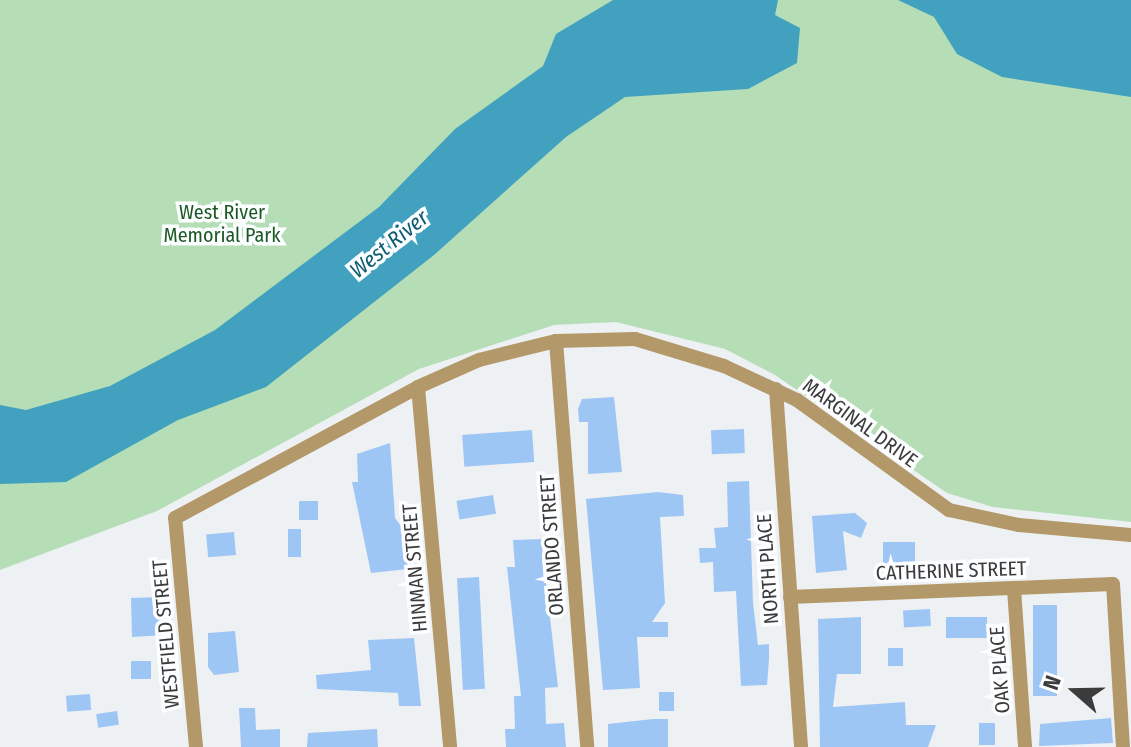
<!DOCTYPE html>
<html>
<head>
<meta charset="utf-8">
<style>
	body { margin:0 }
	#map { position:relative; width:1131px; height:747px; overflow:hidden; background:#eef1f3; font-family:"Fira Sans Condensed",sans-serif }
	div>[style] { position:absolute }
	.green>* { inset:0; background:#b5deb7 }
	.water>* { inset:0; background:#41a1bf }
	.building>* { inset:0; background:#9ec6f5; transform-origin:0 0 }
	.minor>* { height:14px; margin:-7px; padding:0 7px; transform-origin:7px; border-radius:7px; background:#b39869 }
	span { translate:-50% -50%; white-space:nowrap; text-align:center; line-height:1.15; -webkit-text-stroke:7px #fdfeff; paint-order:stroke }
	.park-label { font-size:20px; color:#1c5824 }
	.street-label { font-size:20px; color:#3b3b3c }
	.water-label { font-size:22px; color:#0d5c71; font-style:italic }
	.north { position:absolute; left:1035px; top:651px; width:80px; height:80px; -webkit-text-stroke:6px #fdfeff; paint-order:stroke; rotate:290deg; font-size:22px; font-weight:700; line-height:32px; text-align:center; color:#3b3b3c }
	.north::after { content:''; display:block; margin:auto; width:28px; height:36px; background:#3b3b3c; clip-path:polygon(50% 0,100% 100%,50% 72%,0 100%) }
</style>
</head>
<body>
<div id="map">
	<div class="green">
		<div style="clip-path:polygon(0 0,1131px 0,1131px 522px,993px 507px,947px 493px,775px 375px,725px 349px,616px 322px,554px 325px,419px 369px,157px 511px,0 570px)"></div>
	</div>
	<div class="water">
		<div style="clip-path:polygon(613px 0,778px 0,775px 15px,800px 28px,797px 63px,748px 89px,625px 97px,566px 137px,434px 255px,266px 387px,178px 420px,66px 482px,0 484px,0 405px,26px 410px,110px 386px,215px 330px,379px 207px,455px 129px,543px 66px,556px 34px)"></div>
		<div style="clip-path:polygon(898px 0,1131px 0,1131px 97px,1002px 77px,957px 54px,934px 17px)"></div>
	</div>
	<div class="building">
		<div style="clip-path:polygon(614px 397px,622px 472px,588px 474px,588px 422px,579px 422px,578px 409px,582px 399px)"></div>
		<div style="left:744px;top:429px;width:24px;height:33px;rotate:88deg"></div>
		<div style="left:532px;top:430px;width:32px;height:70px;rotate:86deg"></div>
		<div style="clip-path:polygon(390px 443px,395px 518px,404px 530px,408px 569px,371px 573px,352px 482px,358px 482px,357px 454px)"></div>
		<div style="clip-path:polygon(749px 481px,753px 603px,758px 645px,769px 644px,769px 660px,767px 685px,741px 686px,736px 591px,714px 592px,713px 562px,700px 563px,699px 548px,716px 548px,714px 528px,728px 527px,727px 482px)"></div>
		<div style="clip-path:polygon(658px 492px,683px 495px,684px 516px,660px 517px,665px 603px,652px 622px,668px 622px,668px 637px,637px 637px,640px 688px,603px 690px,586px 499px)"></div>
		<div style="left:493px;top:495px;width:19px;height:37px;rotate:81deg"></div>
		<div style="left:299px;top:501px;width:19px;height:19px"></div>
		<div style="clip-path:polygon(855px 513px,867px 523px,861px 538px,843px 531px,847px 570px,816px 573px,812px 516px)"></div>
		<div style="left:288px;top:529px;width:13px;height:28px"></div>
		<div style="left:234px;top:532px;width:23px;height:28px;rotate:85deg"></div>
		<div style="clip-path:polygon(541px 539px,558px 687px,545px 688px,546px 724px,564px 723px,566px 747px,506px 747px,505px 729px,515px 729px,514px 696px,521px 696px,507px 567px,515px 567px,513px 540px)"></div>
		<div style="left:915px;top:542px;width:24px;height:32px;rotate:90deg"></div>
		<div style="left:479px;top:577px;width:112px;height:22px;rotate:87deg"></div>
		<div style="clip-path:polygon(160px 597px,165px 635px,132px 637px,131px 598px)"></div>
		<div style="left:1033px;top:605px;width:24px;height:91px"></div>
		<div style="left:930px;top:609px;width:17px;height:27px;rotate:87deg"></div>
		<div style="clip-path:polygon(861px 617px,861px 674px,837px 674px,833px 707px,905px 702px,906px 725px,936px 725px,928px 747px,820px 747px,818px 619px)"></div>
		<div style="left:987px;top:617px;width:21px;height:41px;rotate:90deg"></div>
		<div style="clip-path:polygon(235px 631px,239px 672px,214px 675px,208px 667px,208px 633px)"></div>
		<div style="clip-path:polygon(414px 638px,421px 706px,399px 706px,398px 693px,317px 689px,316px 675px,371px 670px,368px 640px)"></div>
		<div style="left:888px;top:648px;width:15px;height:18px"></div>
		<div style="left:131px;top:661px;width:20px;height:18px"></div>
		<div style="left:659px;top:692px;width:15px;height:19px"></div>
		<div style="left:90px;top:694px;width:16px;height:24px;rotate:86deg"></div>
		<div style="clip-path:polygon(239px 708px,255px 708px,256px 730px,280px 729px,280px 747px,241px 747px)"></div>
		<div style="left:117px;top:711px;width:14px;height:21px;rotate:82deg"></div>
		<div style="clip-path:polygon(1111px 718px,1113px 743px,1039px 746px,1040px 724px)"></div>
		<div style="clip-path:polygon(653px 719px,668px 719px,668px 747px,608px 747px,608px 724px)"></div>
		<div style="left:979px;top:723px;width:16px;height:22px"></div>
		<div style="clip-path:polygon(377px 729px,378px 747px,307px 747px,308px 733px)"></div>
	</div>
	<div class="minor">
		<div style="left:556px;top:341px;width:407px;rotate:85.6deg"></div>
		<div style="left:418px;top:387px;width:361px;rotate:84.9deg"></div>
		<div style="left:776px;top:389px;width:359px;rotate:86deg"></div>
		<div style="left:1014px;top:589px;width:158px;rotate:86deg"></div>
		<div style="left:790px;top:597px;width:323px;rotate:-2.3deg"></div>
		<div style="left:1113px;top:584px;width:163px;rotate:86.5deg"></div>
		<div style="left:196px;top:747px;width:230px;rotate:-95.2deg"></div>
		<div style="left:175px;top:518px;width:276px;rotate:-28.3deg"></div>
		<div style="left:418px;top:387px;width:67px;rotate:-23.9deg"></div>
		<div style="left:479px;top:360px;width:79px;rotate:-13.9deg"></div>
		<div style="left:556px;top:341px;width:79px;rotate:-1.5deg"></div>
		<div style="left:635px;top:339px;width:93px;rotate:16.9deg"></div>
		<div style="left:724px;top:366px;width:81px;rotate:25deg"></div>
		<div style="left:797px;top:400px;width:188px;rotate:35.9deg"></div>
		<div style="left:949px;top:510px;width:72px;rotate:12.1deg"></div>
		<div style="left:1019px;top:525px;width:112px;rotate:5.1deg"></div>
	</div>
	<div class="park-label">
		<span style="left:222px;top:224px">West River<br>Memorial Park</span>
	</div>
	<div class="street-label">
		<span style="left:860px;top:423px;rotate:36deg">MARGINAL DRIVE</span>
		<span style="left:552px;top:545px;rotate:-94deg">ORLANDO STREET</span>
		<span style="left:415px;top:568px;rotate:-95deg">HINMAN STREET</span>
		<span style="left:768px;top:569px;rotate:-94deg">NORTH PLACE</span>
		<span style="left:951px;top:571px;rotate:-2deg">CATHERINE STREET</span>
		<span style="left:166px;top:634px;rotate:-95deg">WESTFIELD STREET</span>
		<span style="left:1000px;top:670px;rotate:-94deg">OAK PLACE</span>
	</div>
	<div class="water-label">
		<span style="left:389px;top:244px;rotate:-39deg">West River</span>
	</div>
	<div class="north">N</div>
</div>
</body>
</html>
